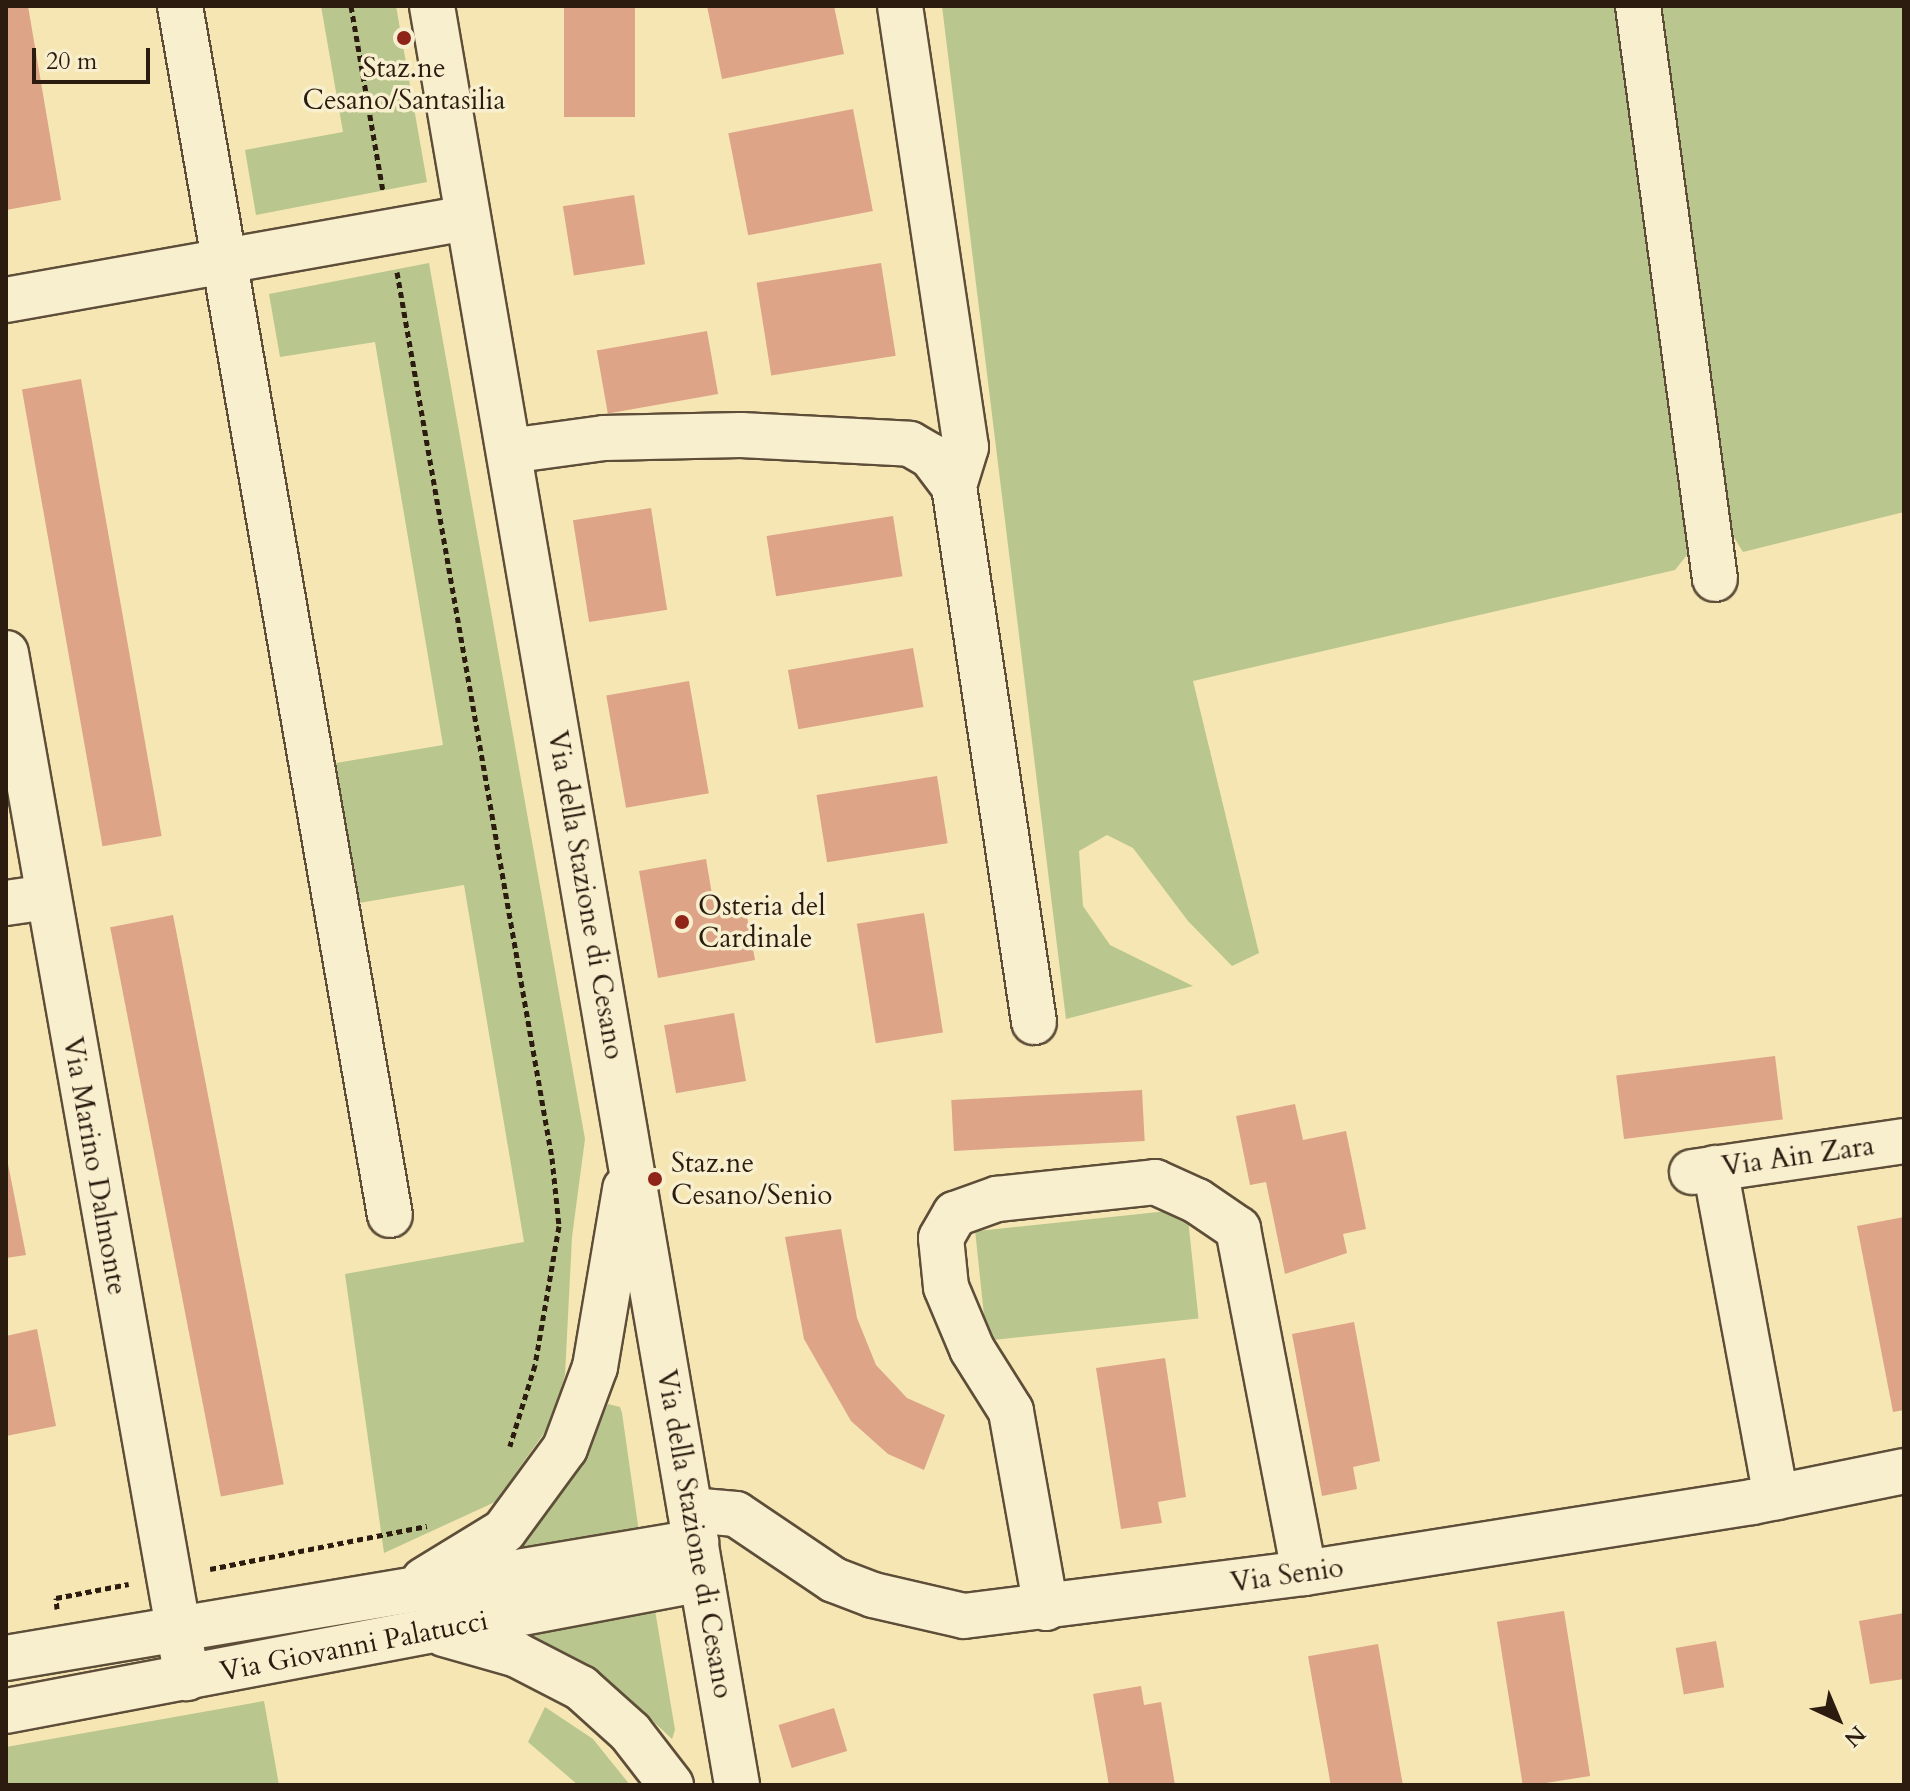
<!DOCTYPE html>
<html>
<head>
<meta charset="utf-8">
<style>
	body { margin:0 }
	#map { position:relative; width:1910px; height:1791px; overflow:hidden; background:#f5e6b3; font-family:Cardo,serif }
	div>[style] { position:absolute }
	.green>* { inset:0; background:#b9c68e; transform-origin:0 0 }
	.building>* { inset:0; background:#dda488; transform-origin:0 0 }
	.path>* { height:5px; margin-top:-2.5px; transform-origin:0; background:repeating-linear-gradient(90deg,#2c1c10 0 6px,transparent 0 10px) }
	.roads { filter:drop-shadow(2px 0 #5e4e39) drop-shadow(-2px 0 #5e4e39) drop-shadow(0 2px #5e4e39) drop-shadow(0 -2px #5e4e39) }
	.minor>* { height:44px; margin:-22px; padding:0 22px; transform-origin:22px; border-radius:22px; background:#f8efce }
	.dots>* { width:22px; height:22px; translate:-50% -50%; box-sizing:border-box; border:4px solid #f8efce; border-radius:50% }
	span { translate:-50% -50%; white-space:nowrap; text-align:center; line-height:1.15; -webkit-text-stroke:7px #f8efce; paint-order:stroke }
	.poi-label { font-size:28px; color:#2c1c10 }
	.left { translate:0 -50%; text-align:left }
	.street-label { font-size:28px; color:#2c1c10 }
	.frame { position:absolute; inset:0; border:8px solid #2c1c10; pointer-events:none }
	.north { position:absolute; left:1798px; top:1679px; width:80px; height:80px; -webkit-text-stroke:6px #f8efce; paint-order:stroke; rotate:136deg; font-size:22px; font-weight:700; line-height:32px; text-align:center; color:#2c1c10 }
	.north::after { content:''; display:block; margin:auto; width:28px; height:36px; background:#2c1c10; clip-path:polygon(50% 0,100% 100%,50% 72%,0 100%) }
	.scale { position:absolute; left:32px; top:48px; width:118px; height:36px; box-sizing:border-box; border:4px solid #2c1c10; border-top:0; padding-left:10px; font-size:24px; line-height:28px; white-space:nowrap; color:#2c1c10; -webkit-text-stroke:6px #f8efce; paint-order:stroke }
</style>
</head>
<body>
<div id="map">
	<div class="green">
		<div style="clip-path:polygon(321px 6px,396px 6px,427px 182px,256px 215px,245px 150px,343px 132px)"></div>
		<div style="clip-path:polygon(942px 6px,1620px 6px,1690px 551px,1675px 570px,1193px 681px,1259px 953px,1232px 966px,1188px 921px,1133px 848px,1107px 835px,1079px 851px,1083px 906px,1110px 945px,1193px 986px,1066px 1019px)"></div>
		<div style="clip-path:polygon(1658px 6px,1904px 6px,1904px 512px,1743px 552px,1725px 523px)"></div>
		<div style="clip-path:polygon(429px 263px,585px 1139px,572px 1237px,565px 1375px,552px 1422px,495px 1502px,384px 1553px,345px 1274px,524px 1242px,464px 885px,359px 903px,336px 763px,443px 745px,375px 342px,280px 357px,269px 294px)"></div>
		<div style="left:1187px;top:1209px;width:110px;height:213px;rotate:84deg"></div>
		<div style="clip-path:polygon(608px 1404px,620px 1407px,622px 1413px,639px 1532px,517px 1559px,510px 1545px,568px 1484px)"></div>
		<div style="clip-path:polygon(655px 1610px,675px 1730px,672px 1739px,610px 1681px,527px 1640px,523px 1627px)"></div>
		<div style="clip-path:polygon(264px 1701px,279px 1785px,6px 1785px,6px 1747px)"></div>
		<div style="clip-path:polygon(545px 1707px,593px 1739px,630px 1785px,578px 1785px,528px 1742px)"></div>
	</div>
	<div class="building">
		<div style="clip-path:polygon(6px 6px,28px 6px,61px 200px,6px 210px)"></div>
		<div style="left:564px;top:6px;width:71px;height:111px"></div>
		<div style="clip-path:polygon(707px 6px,834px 6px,844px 54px,722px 79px)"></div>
		<div style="left:853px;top:109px;width:104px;height:127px;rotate:79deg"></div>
		<div style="left:634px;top:195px;width:70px;height:72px;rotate:81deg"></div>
		<div style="left:881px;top:263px;width:94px;height:126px;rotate:81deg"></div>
		<div style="left:707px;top:331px;width:64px;height:112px;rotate:80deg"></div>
		<div style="left:81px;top:379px;width:464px;height:60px;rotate:80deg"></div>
		<div style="left:651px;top:508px;width:103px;height:79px;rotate:81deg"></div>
		<div style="left:893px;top:516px;width:61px;height:128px;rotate:81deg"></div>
		<div style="left:913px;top:648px;width:60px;height:127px;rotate:80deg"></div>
		<div style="left:689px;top:681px;width:114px;height:84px;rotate:80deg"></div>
		<div style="left:937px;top:776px;width:68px;height:122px;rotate:81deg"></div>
		<div style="clip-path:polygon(706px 859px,715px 912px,745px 906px,755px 960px,658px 978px,639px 871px)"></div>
		<div style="left:924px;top:913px;width:121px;height:68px;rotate:81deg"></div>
		<div style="left:173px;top:915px;width:580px;height:64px;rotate:79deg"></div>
		<div style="left:734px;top:1013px;width:69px;height:71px;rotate:80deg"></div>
		<div style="left:1775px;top:1056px;width:64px;height:160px;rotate:83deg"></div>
		<div style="left:1142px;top:1090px;width:51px;height:191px;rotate:87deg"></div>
		<div style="clip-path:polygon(1295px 1104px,1303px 1140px,1346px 1131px,1366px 1229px,1343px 1234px,1347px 1253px,1285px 1274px,1266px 1182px,1250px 1185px,1236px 1116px)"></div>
		<div style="clip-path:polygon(6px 1154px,26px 1255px,6px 1258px)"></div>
		<div style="clip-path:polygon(1904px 1217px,1904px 1410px,1893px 1412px,1857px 1226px)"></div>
		<div style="clip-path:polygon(841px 1229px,857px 1318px,876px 1365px,907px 1398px,945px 1415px,924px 1470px,888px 1454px,851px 1421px,804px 1339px,785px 1237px)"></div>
		<div style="clip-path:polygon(1354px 1322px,1380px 1461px,1353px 1467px,1357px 1489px,1322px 1496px,1292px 1334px)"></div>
		<div style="clip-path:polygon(37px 1329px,56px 1426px,6px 1436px,6px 1336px)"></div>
		<div style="clip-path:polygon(1165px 1358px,1186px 1497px,1158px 1502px,1162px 1523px,1121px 1529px,1096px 1368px)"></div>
		<div style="left:1564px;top:1611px;width:167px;height:68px;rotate:81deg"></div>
		<div style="clip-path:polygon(1904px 1613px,1904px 1679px,1870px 1684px,1859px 1621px)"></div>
		<div style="left:1716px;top:1641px;width:47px;height:41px;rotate:80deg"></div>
		<div style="left:1378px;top:1644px;width:143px;height:71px;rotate:80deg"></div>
		<div style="clip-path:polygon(1141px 1686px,1144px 1705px,1161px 1702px,1175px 1785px,1109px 1785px,1093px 1694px)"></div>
		<div style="left:834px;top:1708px;width:45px;height:58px;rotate:73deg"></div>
	</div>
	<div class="path">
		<div style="left:351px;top:6px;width:188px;rotate:80.2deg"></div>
		<div style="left:397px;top:272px;width:899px;rotate:80.08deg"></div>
		<div style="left:552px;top:1158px;width:68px;rotate:84.1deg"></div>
		<div style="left:559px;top:1226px;width:141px;rotate:99.8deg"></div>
		<div style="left:535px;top:1365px;width:85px;rotate:107.2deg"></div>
		<div style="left:210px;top:1569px;width:221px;rotate:-11.2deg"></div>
		<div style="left:57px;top:1609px;width:11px;rotate:-95deg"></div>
		<div style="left:56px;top:1598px;width:74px;rotate:-10.9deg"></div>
	</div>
	<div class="roads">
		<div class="minor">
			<div style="left:180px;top:6px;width:1227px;rotate:80.15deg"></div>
			<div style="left:432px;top:6px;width:1805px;rotate:80.27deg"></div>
			<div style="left:900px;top:6px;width:446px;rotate:81.5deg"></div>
			<div style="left:966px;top:447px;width:41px;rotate:107.1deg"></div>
			<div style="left:954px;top:486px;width:542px;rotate:81.51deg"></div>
			<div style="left:1638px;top:6px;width:578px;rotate:82.35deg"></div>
			<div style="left:6px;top:300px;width:468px;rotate:-10.1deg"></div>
			<div style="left:509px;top:451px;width:96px;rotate:-7.8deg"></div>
			<div style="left:604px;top:438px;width:137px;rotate:-1.3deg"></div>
			<div style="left:741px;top:435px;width:169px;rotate:3deg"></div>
			<div style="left:910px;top:444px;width:24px;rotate:30deg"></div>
			<div style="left:931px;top:456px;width:38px;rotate:53deg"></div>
			<div style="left:6px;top:653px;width:1041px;rotate:79.99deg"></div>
			<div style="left:6px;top:903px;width:42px;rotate:-8.1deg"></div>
			<div style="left:1715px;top:1168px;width:335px;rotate:79.5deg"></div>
			<div style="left:1692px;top:1172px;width:214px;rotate:-8.3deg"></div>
			<div style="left:690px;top:1510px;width:46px;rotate:5deg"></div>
			<div style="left:736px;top:1514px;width:118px;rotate:34deg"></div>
			<div style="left:834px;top:1580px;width:42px;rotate:21deg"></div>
			<div style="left:873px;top:1595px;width:93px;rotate:13deg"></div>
			<div style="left:964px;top:1616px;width:343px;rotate:-7.2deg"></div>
			<div style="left:1304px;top:1573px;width:454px;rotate:-9deg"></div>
			<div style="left:1752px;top:1502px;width:155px;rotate:-11.5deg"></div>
			<div style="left:424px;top:1580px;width:94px;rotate:-31.5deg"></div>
			<div style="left:504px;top:1531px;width:103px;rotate:-53.7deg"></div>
			<div style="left:565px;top:1448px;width:86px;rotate:-69.7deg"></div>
			<div style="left:595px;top:1367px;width:181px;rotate:-80.4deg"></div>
			<div style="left:1046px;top:1608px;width:200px;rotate:-100.1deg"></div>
			<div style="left:1011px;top:1411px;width:73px;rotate:-122.2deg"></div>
			<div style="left:972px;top:1349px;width:67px;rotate:-112.8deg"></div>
			<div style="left:946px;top:1287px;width:49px;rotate:-95.8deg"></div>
			<div style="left:941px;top:1238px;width:28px;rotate:-60deg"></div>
			<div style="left:955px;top:1214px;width:45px;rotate:-19.7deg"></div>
			<div style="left:997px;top:1199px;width:159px;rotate:-6.1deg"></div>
			<div style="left:1155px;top:1182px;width:46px;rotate:24.3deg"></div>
			<div style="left:1197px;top:1201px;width:50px;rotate:34.3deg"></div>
			<div style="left:1238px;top:1229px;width:350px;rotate:79.1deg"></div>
			<div style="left:444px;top:1634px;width:76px;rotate:16deg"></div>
			<div style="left:517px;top:1655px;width:72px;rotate:27.3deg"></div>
			<div style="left:581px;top:1688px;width:66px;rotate:41.9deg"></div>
			<div style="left:630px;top:1732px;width:67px;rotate:52.3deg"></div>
			<div style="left:6px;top:1658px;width:700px;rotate:-9.54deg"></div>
			<div style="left:6px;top:1711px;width:708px;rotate:-10.74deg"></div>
		</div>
	</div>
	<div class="dots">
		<div style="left:404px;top:38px;background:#8f2418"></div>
		<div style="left:682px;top:922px;background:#8f2418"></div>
		<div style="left:655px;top:1179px;background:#8f2418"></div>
	</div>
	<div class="poi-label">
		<span style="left:404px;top:84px">Staz.ne<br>Cesano/Santasilia</span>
		<span class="left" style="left:698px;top:922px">Osteria del<br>Cardinale</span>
		<span class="left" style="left:671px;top:1179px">Staz.ne<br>Cesano/Senio</span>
	</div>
	<div class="street-label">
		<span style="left:586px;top:895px;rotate:80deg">Via della Stazione di Cesano</span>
		<span style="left:1798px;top:1156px;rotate:-8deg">Via Ain Zara</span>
		<span style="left:95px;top:1166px;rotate:80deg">Via Marino Dalmonte</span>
		<span style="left:695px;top:1534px;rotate:80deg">Via della Stazione di Cesano</span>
		<span style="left:1287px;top:1575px;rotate:-8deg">Via Senio</span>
		<span style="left:354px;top:1646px;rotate:-11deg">Via Giovanni Palatucci</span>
	</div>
	<div class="frame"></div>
	<div class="north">N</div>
	<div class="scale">20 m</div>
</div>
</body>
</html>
